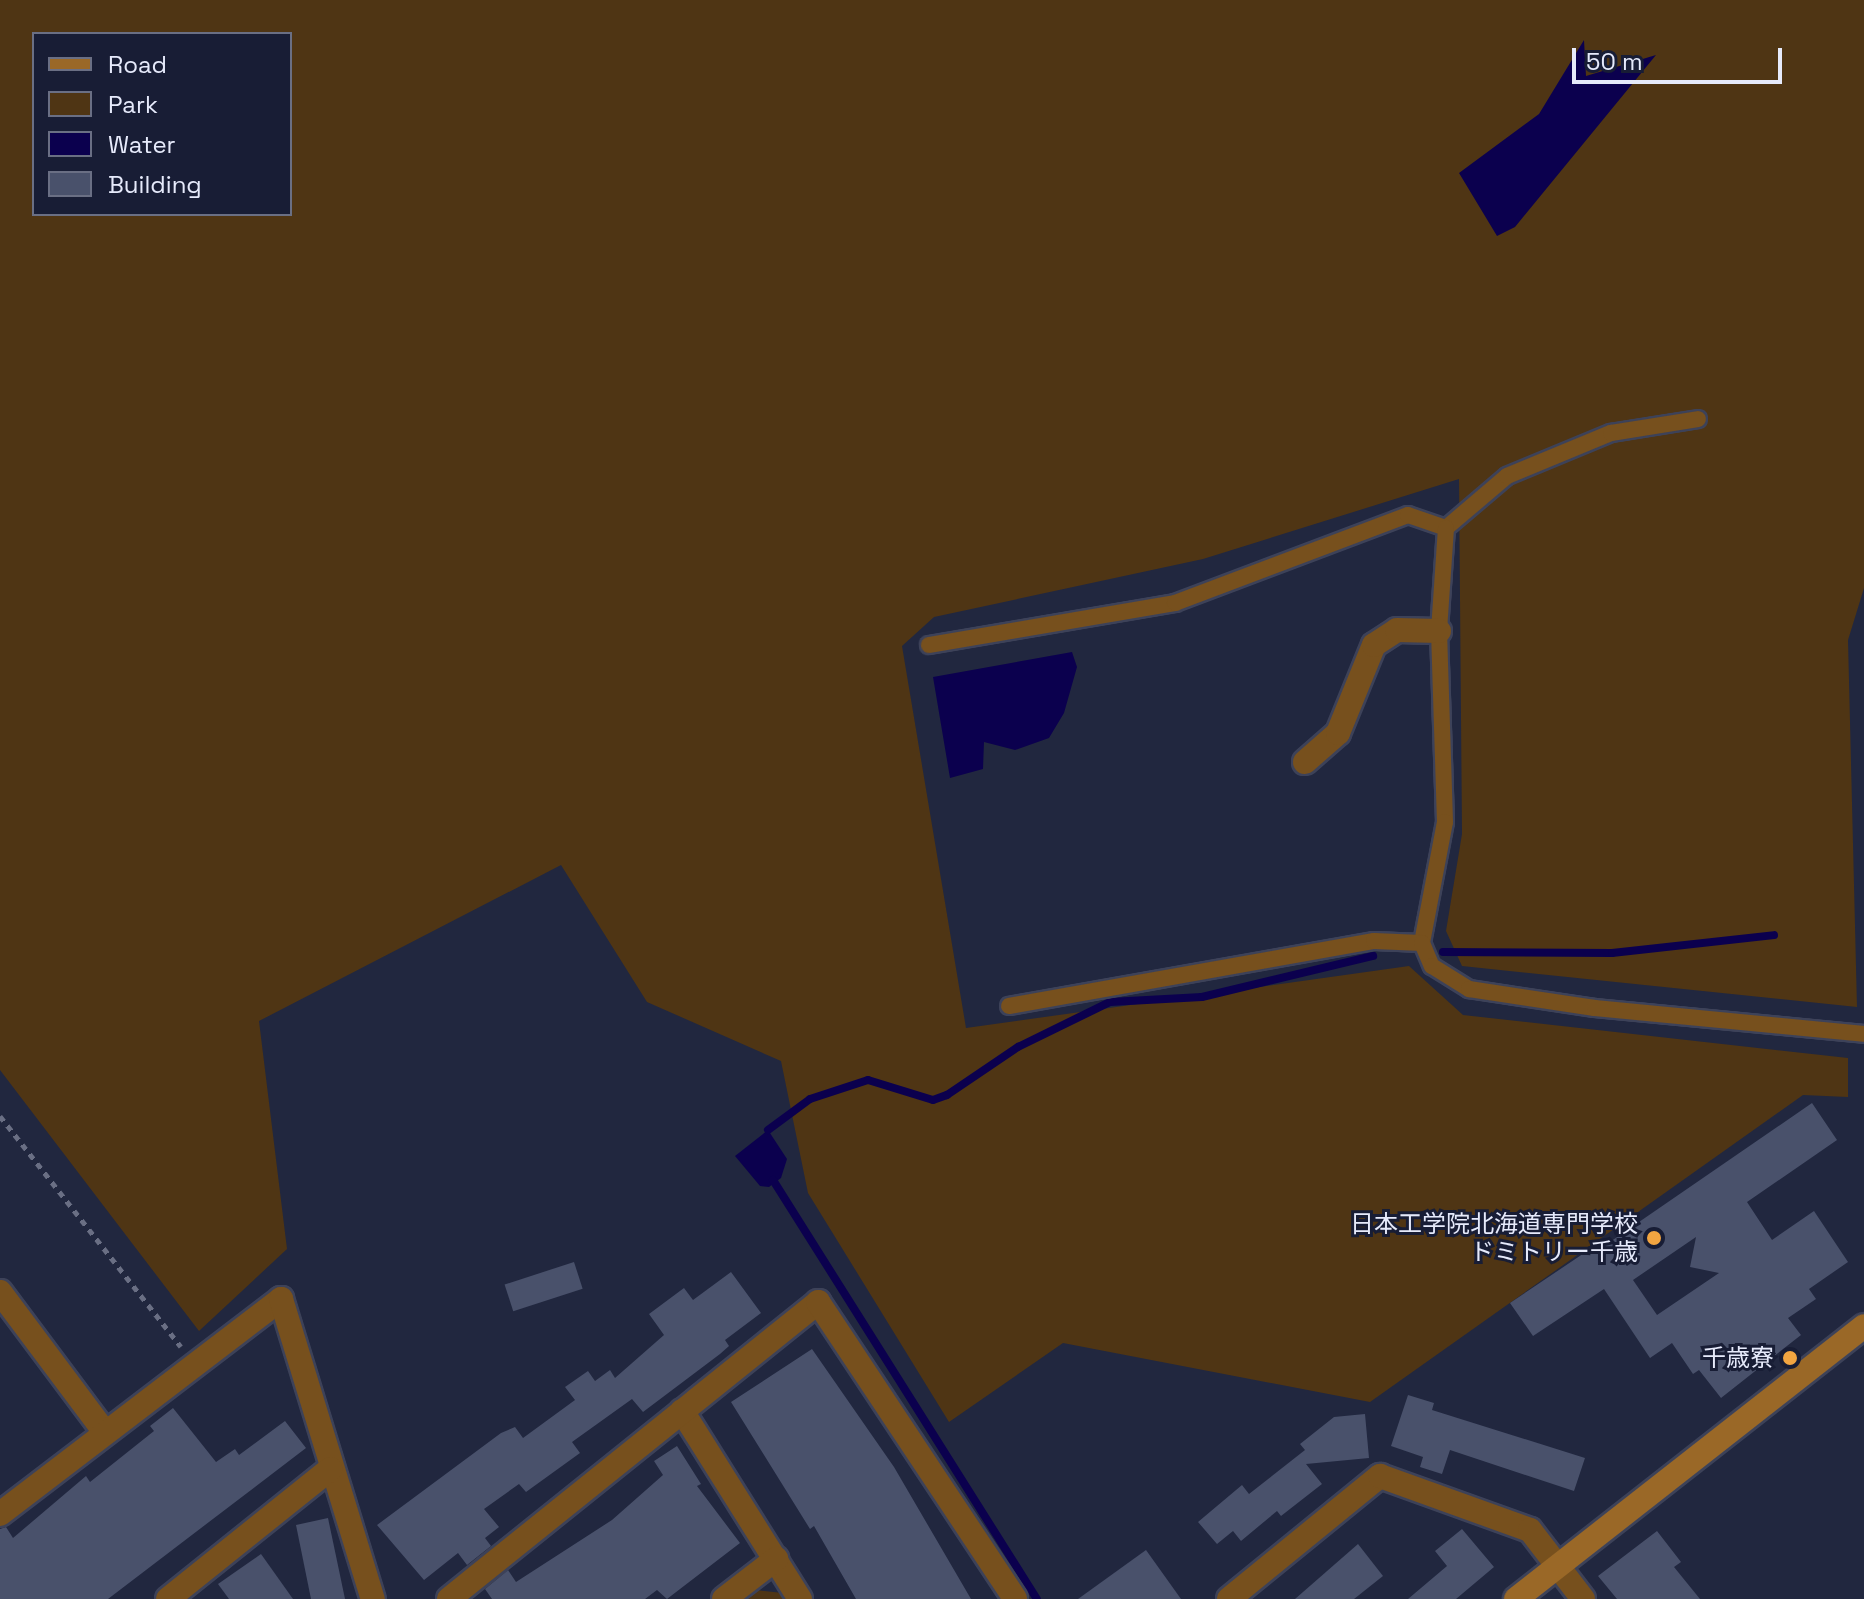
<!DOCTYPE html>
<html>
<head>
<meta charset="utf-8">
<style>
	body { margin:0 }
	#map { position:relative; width:1864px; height:1599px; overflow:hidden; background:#21273f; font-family:"Space Grotesk","Noto Sans JP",sans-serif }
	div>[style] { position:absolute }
	.green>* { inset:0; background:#4f3514 }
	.water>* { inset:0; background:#0b004e }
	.stream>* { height:8px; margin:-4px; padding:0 4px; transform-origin:4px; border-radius:4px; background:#0b004e }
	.building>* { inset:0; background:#49516b; transform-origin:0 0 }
	.path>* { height:5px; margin-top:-2.5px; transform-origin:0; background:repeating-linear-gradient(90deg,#6a6f84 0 6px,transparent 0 12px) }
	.roads { filter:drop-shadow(2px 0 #3d4259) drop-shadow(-2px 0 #3d4259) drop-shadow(0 2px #3d4259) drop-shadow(0 -2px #3d4259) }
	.lane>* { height:16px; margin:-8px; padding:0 8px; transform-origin:8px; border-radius:8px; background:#77501d }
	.street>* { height:24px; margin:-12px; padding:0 12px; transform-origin:12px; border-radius:12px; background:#77501d }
	.secondary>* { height:24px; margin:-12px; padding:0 12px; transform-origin:12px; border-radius:12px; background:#9a6827 }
	.dots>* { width:22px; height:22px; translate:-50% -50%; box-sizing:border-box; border:4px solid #181d35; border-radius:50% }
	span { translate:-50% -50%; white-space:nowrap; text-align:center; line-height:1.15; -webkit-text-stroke:6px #181d35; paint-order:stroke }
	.poi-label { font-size:24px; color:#e6eafb }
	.right { translate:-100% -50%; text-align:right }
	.legend { position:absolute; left:32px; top:32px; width:260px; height:184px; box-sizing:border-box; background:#181d35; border:2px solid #6a6f84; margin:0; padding:10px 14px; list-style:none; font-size:24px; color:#e6eafb }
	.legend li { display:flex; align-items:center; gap:16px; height:40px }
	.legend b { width:40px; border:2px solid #6a6f84 }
	.scale { position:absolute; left:1572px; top:48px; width:210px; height:36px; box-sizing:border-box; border:4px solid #e6eafb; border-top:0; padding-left:10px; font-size:24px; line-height:28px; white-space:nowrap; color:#e6eafb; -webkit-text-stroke:6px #181d35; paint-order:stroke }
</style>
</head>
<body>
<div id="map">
	<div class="green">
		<div style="clip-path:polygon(evenodd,0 0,1864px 0,1864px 588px,1848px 640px,1857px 1007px,1462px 966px,1446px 931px,1462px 834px,1459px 479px,1203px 559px,934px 617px,902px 646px,966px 1028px,1409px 966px,1463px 1015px,1848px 1058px,1848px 1097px,1803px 1095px,1370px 1402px,1063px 1343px,949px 1422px,808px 1193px,781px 1061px,647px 1002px,561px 865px,259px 1021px,287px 1249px,199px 1331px,0 1070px,0 0,34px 34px,290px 34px,290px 214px,34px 214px,34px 34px)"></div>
		<div style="clip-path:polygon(756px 1590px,783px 1593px,787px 1599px,744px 1599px)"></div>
	</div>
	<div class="water">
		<div style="clip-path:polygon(1584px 40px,1586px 76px,1656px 55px,1515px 227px,1497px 236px,1459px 173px,1539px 114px)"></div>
		<div style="clip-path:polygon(1072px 652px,1077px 667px,1064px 713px,1049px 738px,1015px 750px,984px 742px,983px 769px,950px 778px,933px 677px)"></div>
		<div style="clip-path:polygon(768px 1130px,787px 1159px,781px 1178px,769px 1187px,760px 1186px,735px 1156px)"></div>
	</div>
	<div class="stream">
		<div style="left:1443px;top:952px;width:169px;rotate:0.3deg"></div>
		<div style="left:1612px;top:953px;width:163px;rotate:-6.3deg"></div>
		<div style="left:768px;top:1130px;width:52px;rotate:-36.4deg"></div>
		<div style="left:810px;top:1099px;width:61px;rotate:-18.1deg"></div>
		<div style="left:868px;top:1080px;width:68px;rotate:17.1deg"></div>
		<div style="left:933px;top:1100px;width:15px;rotate:-20deg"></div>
		<div style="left:947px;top:1095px;width:86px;rotate:-34.1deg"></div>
		<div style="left:1018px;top:1047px;width:102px;rotate:-26.1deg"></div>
		<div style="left:1110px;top:1002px;width:92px;rotate:-3.1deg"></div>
		<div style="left:1202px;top:997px;width:176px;rotate:-13.5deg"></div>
		<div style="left:773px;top:1180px;width:495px;rotate:57.8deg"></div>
	</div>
	<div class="building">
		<div style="clip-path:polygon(evenodd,1812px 1103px,1837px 1140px,1747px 1202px,1772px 1240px,1814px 1211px,1848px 1262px,1809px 1289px,1816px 1299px,1788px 1318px,1801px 1335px,1721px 1398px,1699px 1370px,1693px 1374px,1672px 1343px,1650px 1358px,1604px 1289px,1533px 1336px,1510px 1303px,1602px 1241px,1607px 1244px,1812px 1103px,1696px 1237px,1690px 1267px,1719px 1273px,1657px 1315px,1633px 1280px,1696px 1237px)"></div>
		<div style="left:574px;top:1262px;width:28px;height:73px;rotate:72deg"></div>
		<div style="clip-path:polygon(731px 1272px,761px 1313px,725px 1340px,729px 1346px,720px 1354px,643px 1412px,632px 1399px,572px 1442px,580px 1453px,526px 1492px,519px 1484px,484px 1509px,499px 1527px,485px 1538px,491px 1546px,467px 1565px,458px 1553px,424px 1580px,377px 1525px,501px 1433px,515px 1427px,523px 1438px,575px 1400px,565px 1387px,588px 1371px,595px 1381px,610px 1370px,615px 1378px,664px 1335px,649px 1314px,684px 1288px,693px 1300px)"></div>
		<div style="clip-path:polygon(812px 1349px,894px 1467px,971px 1599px,856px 1599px,814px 1526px,810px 1529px,731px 1402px)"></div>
		<div style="clip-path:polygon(1408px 1395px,1434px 1403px,1432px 1410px,1585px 1458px,1574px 1491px,1450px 1450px,1442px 1474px,1420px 1467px,1423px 1457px,1391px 1446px)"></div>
		<div style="clip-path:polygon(173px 1408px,216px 1462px,235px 1449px,239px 1455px,285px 1421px,306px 1448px,108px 1599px,0 1599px,0 1529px,6px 1527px,13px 1538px,86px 1476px,90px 1482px,154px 1431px,150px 1426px)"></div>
		<div style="clip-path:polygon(1365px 1414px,1369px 1458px,1306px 1464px,1322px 1484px,1281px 1516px,1277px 1511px,1241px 1541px,1233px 1531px,1217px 1544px,1198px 1522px,1242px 1485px,1249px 1494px,1305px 1450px,1300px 1444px,1334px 1417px)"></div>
		<div style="clip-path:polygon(677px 1446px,701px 1484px,697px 1486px,740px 1543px,667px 1599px,657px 1590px,645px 1599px,492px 1599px,485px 1589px,508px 1570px,516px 1582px,612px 1520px,663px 1475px,654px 1461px)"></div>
		<div style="clip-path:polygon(328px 1518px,336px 1556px,345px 1599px,311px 1599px,296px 1525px)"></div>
		<div style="clip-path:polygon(1462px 1529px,1494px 1567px,1456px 1599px,1408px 1599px,1447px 1566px,1435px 1551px)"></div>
		<div style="clip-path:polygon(1657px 1531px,1681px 1562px,1674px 1567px,1700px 1599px,1617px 1599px,1598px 1576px)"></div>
		<div style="clip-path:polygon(1358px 1544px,1383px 1576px,1354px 1599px,1295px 1599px)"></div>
		<div style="clip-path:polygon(1146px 1550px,1181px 1599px,1078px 1599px)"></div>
		<div style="clip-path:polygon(261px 1554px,293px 1599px,229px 1599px,218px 1584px)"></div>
	</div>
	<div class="path">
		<div style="left:0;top:1116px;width:293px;rotate:51.9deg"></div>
	</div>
	<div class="roads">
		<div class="lane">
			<div style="left:1446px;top:528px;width:80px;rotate:-40.4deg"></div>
			<div style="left:1507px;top:476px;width:113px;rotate:-22.5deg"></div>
			<div style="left:1611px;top:433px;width:88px;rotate:-9.1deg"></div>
			<div style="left:929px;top:645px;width:250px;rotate:-9.7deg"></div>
			<div style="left:1175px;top:603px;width:249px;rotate:-20.7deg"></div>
			<div style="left:1408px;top:515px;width:40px;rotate:18.9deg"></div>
			<div style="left:1446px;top:528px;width:103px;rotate:93.9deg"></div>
			<div style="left:1439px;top:631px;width:191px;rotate:88.2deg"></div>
			<div style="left:1445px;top:822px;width:123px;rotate:100.8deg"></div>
			<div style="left:1009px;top:1006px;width:371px;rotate:-10.1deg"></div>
			<div style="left:1374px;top:941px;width:48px;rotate:2.4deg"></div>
			<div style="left:1422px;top:943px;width:25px;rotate:67deg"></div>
			<div style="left:1432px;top:966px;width:44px;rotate:31.9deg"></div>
			<div style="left:1469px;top:989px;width:127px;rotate:8.6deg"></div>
			<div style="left:1595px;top:1008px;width:270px;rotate:5.5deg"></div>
		</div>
		<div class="street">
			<div style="left:1305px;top:762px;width:44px;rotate:-41.3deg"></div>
			<div style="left:1338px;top:733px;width:95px;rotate:-67.8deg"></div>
			<div style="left:1374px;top:645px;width:27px;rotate:-33deg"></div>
			<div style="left:1397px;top:630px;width:42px;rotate:1.4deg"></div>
			<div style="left:0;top:1292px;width:174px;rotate:53.2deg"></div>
			<div style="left:682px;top:1411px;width:222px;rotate:57.9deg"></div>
			<div style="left:0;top:1514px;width:354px;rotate:-37.4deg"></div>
			<div style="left:281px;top:1299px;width:314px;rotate:73deg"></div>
			<div style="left:168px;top:1599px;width:208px;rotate:-38.7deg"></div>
			<div style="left:449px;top:1599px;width:474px;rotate:-38.8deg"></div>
			<div style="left:818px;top:1302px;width:356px;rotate:56.4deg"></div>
			<div style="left:724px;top:1599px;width:66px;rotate:-37.6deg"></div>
			<div style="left:1229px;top:1599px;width:195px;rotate:-39.2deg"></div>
			<div style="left:1380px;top:1476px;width:159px;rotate:19.8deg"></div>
			<div style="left:1530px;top:1530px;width:87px;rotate:52.5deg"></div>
		</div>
		<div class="secondary">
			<div style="left:1516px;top:1599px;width:442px;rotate:-38.1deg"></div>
		</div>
	</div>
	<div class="dots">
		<div style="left:1654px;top:1238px;background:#f2a541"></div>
		<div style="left:1790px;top:1358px;background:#f2a541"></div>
	</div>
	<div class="poi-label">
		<span class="right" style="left:1638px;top:1238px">日本工学院北海道専門学校<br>ドミトリー千歳</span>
		<span class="right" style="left:1774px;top:1358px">千歳寮</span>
	</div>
	<ul class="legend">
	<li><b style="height:10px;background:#9a6827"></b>Road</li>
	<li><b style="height:22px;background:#4f3514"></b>Park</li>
	<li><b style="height:22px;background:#0b004e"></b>Water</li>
	<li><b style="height:22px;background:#49516b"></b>Building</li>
	</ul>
	<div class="scale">50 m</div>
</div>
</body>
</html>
